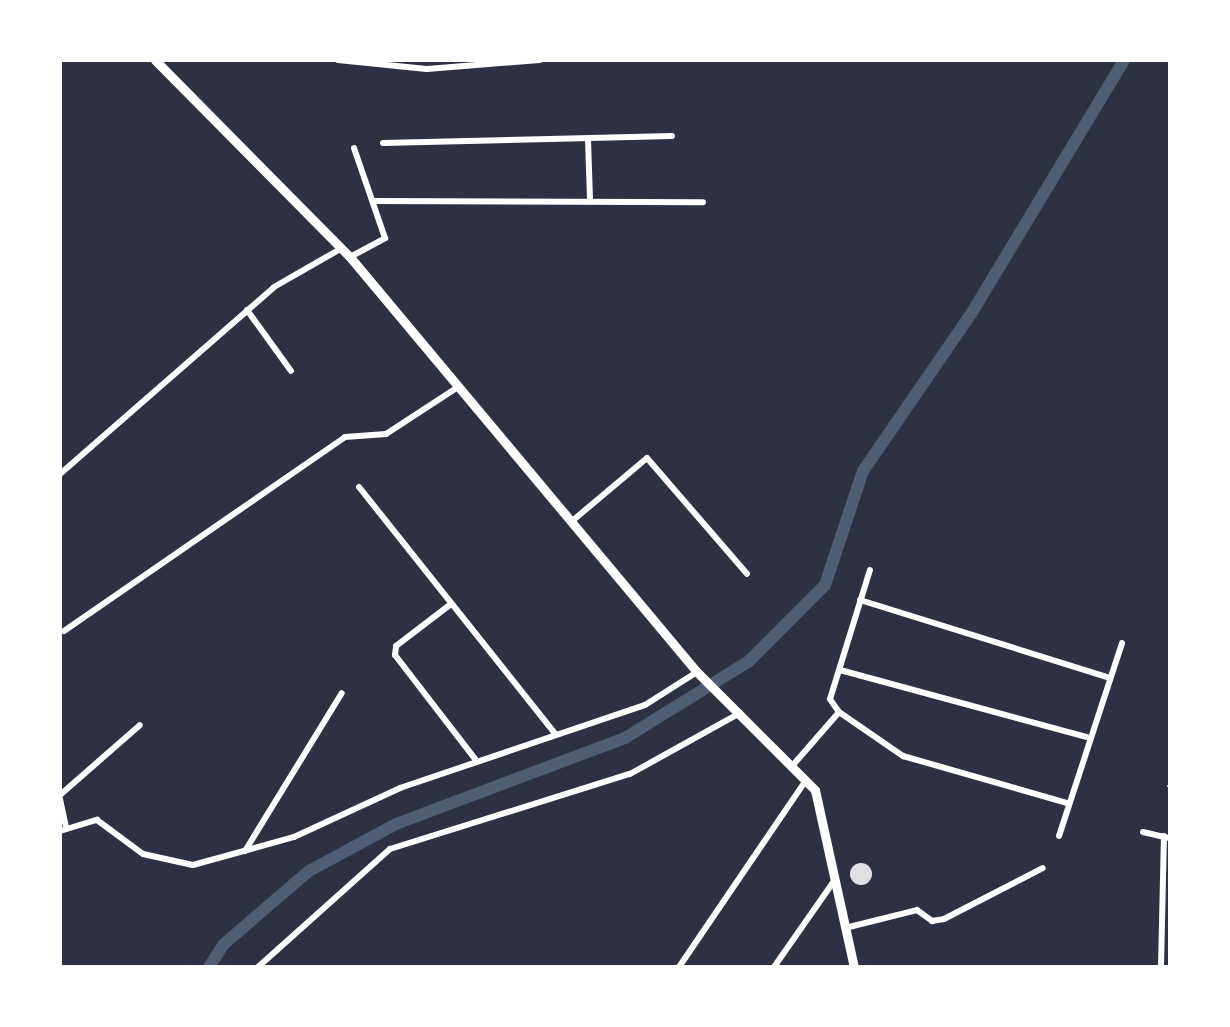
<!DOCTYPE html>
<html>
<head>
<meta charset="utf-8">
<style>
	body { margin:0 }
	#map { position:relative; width:1230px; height:1027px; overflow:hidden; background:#2d3142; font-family:Signika,sans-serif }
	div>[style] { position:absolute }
	.canal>* { height:12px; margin:-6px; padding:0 6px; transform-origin:6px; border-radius:6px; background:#4f5d75 }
	.building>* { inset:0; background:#e0e0e3 }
	.round { border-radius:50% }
	.path>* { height:2px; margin:-1px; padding:0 1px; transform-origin:1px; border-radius:1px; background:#fff }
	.minor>* { height:6px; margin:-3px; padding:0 3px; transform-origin:3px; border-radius:3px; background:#fff }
	.primary>* { height:9px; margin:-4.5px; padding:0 4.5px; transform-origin:4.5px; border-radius:4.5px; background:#fff }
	span { translate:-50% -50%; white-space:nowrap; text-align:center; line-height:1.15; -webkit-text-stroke:6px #fff; paint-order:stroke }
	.frame { position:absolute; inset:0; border:62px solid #fff; pointer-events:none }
</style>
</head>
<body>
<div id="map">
	<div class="canal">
		<div style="left:209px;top:967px;width:27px;rotate:-57deg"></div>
		<div style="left:224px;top:944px;width:112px;rotate:-40.7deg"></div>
		<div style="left:309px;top:871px;width:99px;rotate:-28.4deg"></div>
		<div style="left:396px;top:824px;width:245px;rotate:-20.6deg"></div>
		<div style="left:625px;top:738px;width:146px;rotate:-31.8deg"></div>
		<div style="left:749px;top:661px;width:107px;rotate:-45deg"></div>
		<div style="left:825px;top:585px;width:120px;rotate:-71.6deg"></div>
		<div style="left:863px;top:471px;width:191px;rotate:-55.5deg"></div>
		<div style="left:971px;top:314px;width:297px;rotate:-58.9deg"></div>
	</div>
	<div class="building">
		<div class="round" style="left:850px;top:863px;width:22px;height:22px"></div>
	</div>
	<div class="path">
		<div style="left:1168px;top:786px;width:2px"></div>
	</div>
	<div class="minor">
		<div style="left:338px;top:60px;width:89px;rotate:5.8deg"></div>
		<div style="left:427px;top:69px;width:113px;rotate:-4.6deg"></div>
		<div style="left:588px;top:139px;width:59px;rotate:88.1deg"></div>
		<div style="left:383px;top:143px;width:289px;rotate:-1.4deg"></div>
		<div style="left:373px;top:201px;width:330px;rotate:0.2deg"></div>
		<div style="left:350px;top:257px;width:40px;rotate:-28deg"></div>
		<div style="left:385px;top:238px;width:95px;rotate:-109deg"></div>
		<div style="left:247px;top:310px;width:75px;rotate:54.2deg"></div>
		<div style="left:60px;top:474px;width:284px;rotate:-41.1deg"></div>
		<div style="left:274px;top:287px;width:78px;rotate:-29.8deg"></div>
		<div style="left:359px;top:487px;width:315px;rotate:51.5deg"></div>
		<div style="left:571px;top:522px;width:99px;rotate:-40.1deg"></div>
		<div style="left:647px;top:458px;width:153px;rotate:49.2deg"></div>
		<div style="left:860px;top:600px;width:259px;rotate:17.3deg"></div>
		<div style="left:451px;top:604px;width:69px;rotate:142.6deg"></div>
		<div style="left:396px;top:646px;width:9px;rotate:96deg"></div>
		<div style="left:395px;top:655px;width:133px;rotate:52.4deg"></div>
		<div style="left:64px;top:631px;width:341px;rotate:-34.6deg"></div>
		<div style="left:345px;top:437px;width:41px;rotate:-4.2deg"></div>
		<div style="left:386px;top:434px;width:86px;rotate:-33.1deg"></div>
		<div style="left:840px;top:670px;width:256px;rotate:15.2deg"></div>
		<div style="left:839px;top:712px;width:78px;rotate:34.5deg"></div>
		<div style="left:903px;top:756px;width:171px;rotate:16deg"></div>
		<div style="left:793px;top:765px;width:70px;rotate:-49deg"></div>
		<div style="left:839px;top:712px;width:16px;rotate:-125deg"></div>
		<div style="left:830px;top:699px;width:135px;rotate:-72.8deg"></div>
		<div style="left:60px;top:795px;width:106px;rotate:-41.2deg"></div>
		<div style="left:60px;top:799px;width:29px;rotate:78deg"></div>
		<div style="left:60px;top:831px;width:39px;rotate:-17deg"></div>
		<div style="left:97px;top:820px;width:57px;rotate:36.5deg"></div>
		<div style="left:143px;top:854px;width:51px;rotate:12.4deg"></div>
		<div style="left:193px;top:865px;width:105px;rotate:-15.5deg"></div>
		<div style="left:294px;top:837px;width:117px;rotate:-24.8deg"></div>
		<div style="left:400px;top:788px;width:259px;rotate:-18.7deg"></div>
		<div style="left:645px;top:705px;width:62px;rotate:-32.4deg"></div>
		<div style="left:1143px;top:832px;width:28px;rotate:13deg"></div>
		<div style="left:1059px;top:836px;width:203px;rotate:-71.9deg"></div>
		<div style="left:245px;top:851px;width:185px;rotate:-58.5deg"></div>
		<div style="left:845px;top:928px;width:74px;rotate:-14deg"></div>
		<div style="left:917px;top:910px;width:19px;rotate:36deg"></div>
		<div style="left:932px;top:921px;width:12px;rotate:-9deg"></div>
		<div style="left:944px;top:919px;width:111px;rotate:-27.3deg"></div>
		<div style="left:258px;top:967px;width:177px;rotate:-41.8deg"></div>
		<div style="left:390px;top:849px;width:251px;rotate:-17.4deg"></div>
		<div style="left:630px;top:774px;width:126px;rotate:-29deg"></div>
		<div style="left:679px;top:967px;width:226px;rotate:-55.8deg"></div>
		<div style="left:774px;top:967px;width:108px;rotate:-55.1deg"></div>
		<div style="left:1161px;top:967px;width:131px;rotate:-88.7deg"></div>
	</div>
	<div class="primary">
		<div style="left:155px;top:60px;width:277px;rotate:45.3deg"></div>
		<div style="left:350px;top:257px;width:541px;rotate:50.1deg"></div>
		<div style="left:697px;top:672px;width:167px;rotate:45deg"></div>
		<div style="left:815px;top:790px;width:181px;rotate:77.6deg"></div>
	</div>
	<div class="frame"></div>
</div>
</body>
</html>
